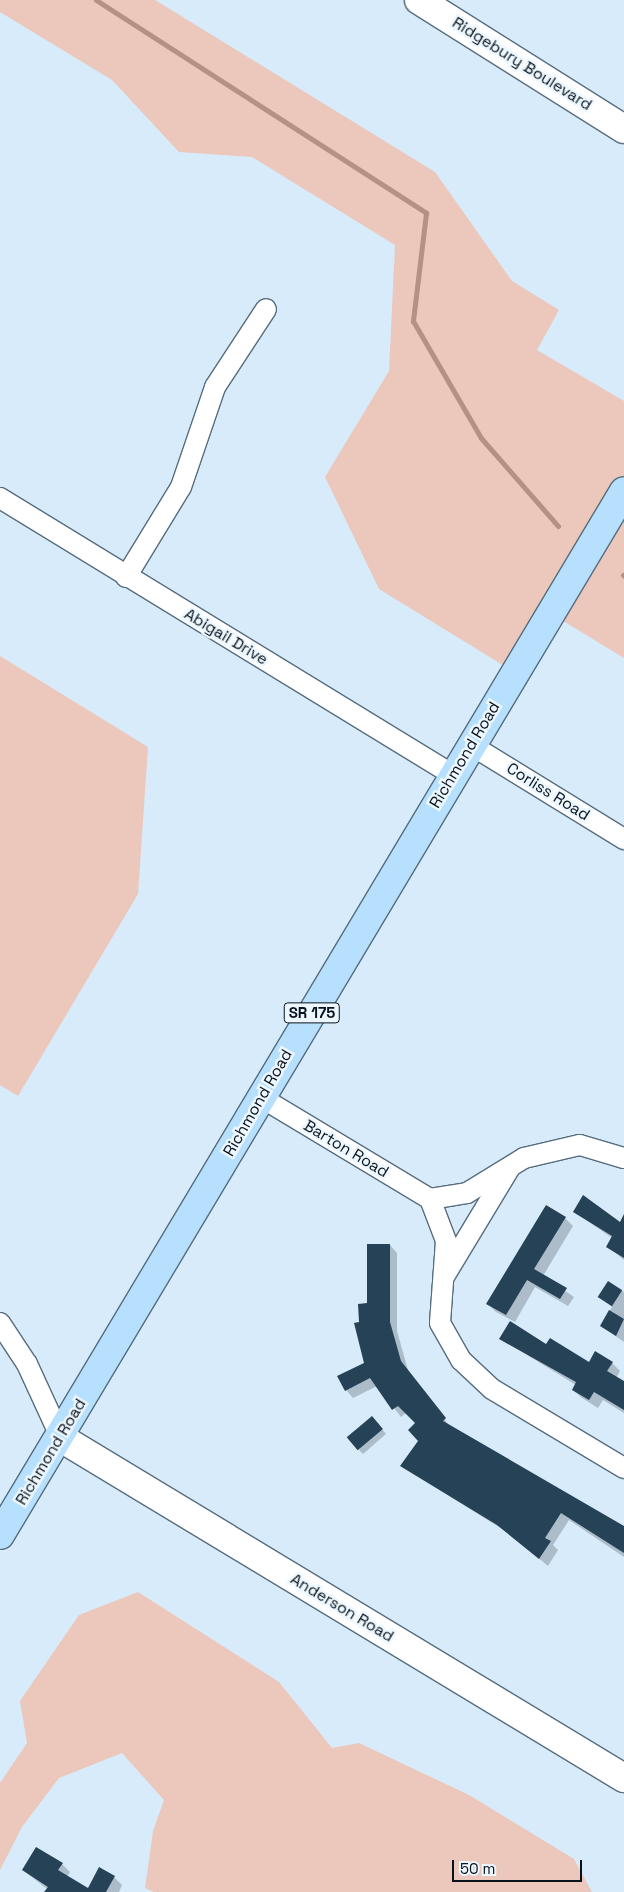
<!DOCTYPE html>
<html>
<head>
<meta charset="utf-8">
<style>
	body { margin:0 }
	#map { position:relative; width:624px; height:1892px; overflow:hidden; background:#d7ebfb; font-family:"Space Grotesk",sans-serif }
	div>[style] { position:absolute }
	.green>* { inset:0; background:#ecc7bb }
	.shadow>* { inset:0; background:#0003 }
	.stream>* { height:5px; margin:-2.5px; padding:0 2.5px; transform-origin:2.5px; border-radius:2.5px; background:#b69084 }
	.building>* { inset:0; background:#264257; transform-origin:0 0 }
	.roads { filter:drop-shadow(1px 0 #566d7e) drop-shadow(-1px 0 #566d7e) drop-shadow(0 1px #566d7e) drop-shadow(0 -1px #566d7e) }
	.street>* { height:20px; margin:-10px; padding:0 10px; transform-origin:10px; border-radius:10px; background:#fff }
	.secondary>* { height:28px; margin:-14px; padding:0 14px; transform-origin:14px; border-radius:14px; background:#fff }
	.primary>* { height:28px; margin:-14px; padding:0 14px; transform-origin:14px; border-radius:14px; background:#b6e0fe }
	span { translate:-50% -50%; white-space:nowrap; text-align:center; line-height:1.15; -webkit-text-stroke:5px #edf7ff; paint-order:stroke }
	.shield-label span { padding:1px 4px; background:#edf7ff; border:1px solid; border-radius:4px; -webkit-text-stroke-width:0 }
	.shield-label { font-size:15px; color:#0a131a; font-weight:700 }
	.street-label { font-size:16px; color:#0a131a }
	.scale { position:absolute; left:452px; top:1860px; width:130px; height:22px; box-sizing:border-box; border:2px solid #0a131a; border-top:0; padding-left:6px; font-size:15px; line-height:18px; white-space:nowrap; color:#0a131a; -webkit-text-stroke:4px #edf7ff; paint-order:stroke }
</style>
</head>
<body>
<div id="map">
	<div class="green">
		<div style="clip-path:polygon(0 0,155px 0,435px 172px,512px 281px,559px 310px,537px 350px,624px 401px,624px 658px,550px 613px,514px 672px,379px 589px,325px 477px,389px 371px,395px 245px,252px 157px,179px 152px,112px 80px,0 12px)"></div>
		<div style="clip-path:polygon(0 656px,148px 747px,138px 894px,18px 1096px,0 1085px)"></div>
		<div style="clip-path:polygon(138px 1592px,279px 1682px,332px 1748px,359px 1743px,469px 1795px,574px 1859px,592px 1892px,154px 1892px,145px 1888px,153px 1831px,164px 1800px,122px 1753px,59px 1778px,22px 1827px,0 1870px,0 1783px,27px 1743px,20px 1701px,79px 1615px)"></div>
	</div>
	<div class="shadow">
		<div style="clip-path:polygon(584px 1196px,624px 1225px,624px 1260px,608px 1247px,612px 1238px,575px 1212px)"></div>
		<div style="clip-path:polygon(565px 1218px,573px 1226px,543px 1276px,574px 1297px,568px 1306px,535px 1287px,515px 1322px,496px 1312px,488px 1304px)"></div>
		<div style="clip-path:polygon(390px 1245px,397px 1253px,397px 1331px,408px 1370px,451px 1428px,624px 1528px,624px 1557px,569px 1520px,553px 1545px,558px 1550px,548px 1566px,507px 1532px,401px 1466px,420px 1440px,417px 1423px,406px 1413px,401px 1417px,377px 1386px,353px 1398px,346px 1390px,366px 1364px,360px 1322px)"></div>
		<div style="clip-path:polygon(609px 1283px,624px 1292px,624px 1342px,601px 1326px,612px 1307px,600px 1297px)"></div>
		<div style="clip-path:polygon(501px 1339px,547px 1345px,590px 1363px,612px 1363px,620px 1371px,616px 1378px,624px 1383px,624px 1413px,603px 1400px,598px 1408px,582px 1398px,573px 1390px,576px 1385px)"></div>
		<div style="clip-path:polygon(376px 1422px,386px 1434px,363px 1454px,359px 1450px)"></div>
		<div style="clip-path:polygon(62px 1864px,70px 1872px,67px 1877px,88px 1890px,114px 1877px,122px 1885px,119px 1892px,51px 1892px,23px 1870px)"></div>
	</div>
	<div class="stream">
		<div style="left:96px;top:0;width:393px;rotate:32.8deg"></div>
		<div style="left:426px;top:213px;width:109px;rotate:96.9deg"></div>
		<div style="left:413px;top:321px;width:135px;rotate:59.8deg"></div>
		<div style="left:481px;top:438px;width:117px;rotate:48.8deg"></div>
		<div style="left:623px;top:575px;width:1px;rotate:45deg"></div>
	</div>
	<div class="building">
		<div style="clip-path:polygon(583px 1195px,620px 1222px,624px 1214px,624px 1258px,606px 1247px,612px 1236px,573px 1212px)"></div>
		<div style="clip-path:polygon(546px 1205px,566px 1217px,534px 1269px,567px 1288px,560px 1299px,527px 1280px,506px 1315px,486px 1304px)"></div>
		<div style="clip-path:polygon(367px 1244px,390px 1244px,390px 1322px,401px 1361px,446px 1418px,443px 1421px,624px 1526px,624px 1553px,561px 1513px,545px 1538px,551px 1541px,539px 1559px,497px 1525px,400px 1466px,418px 1441px,408px 1430px,415px 1423px,398px 1406px,392px 1410px,370px 1378px,345px 1391px,337px 1376px,364px 1363px,354px 1323px,359px 1322px,358px 1304px,367px 1303px)"></div>
		<div style="left:608px;top:1281px;width:17px;height:19px;rotate:33deg"></div>
		<div style="clip-path:polygon(609px 1310px,624px 1319px,616px 1336px,600px 1326px)"></div>
		<div style="clip-path:polygon(510px 1321px,546px 1344px,550px 1338px,589px 1362px,595px 1351px,613px 1362px,607px 1371px,624px 1381px,624px 1410px,594px 1392px,589px 1400px,572px 1390px,576px 1382px,499px 1339px)"></div>
		<div style="left:372px;top:1416px;width:17px;height:33px;rotate:50deg"></div>
		<div style="clip-path:polygon(36px 1847px,63px 1863px,58px 1870px,88px 1888px,99px 1867px,115px 1876px,106px 1892px,44px 1892px,48px 1887px,22px 1870px)"></div>
	</div>
	<div class="roads">
		<div class="street">
			<div style="left:0;top:498px;width:531px;rotate:31.44deg"></div>
			<div style="left:126px;top:577px;width:105px;rotate:-58.6deg"></div>
			<div style="left:181px;top:487px;width:106px;rotate:-71.2deg"></div>
			<div style="left:215px;top:387px;width:93px;rotate:-56.8deg"></div>
			<div style="left:471px;top:745px;width:180px;rotate:31.6deg"></div>
			<div style="left:262px;top:1098px;width:196px;rotate:31deg"></div>
			<div style="left:430px;top:1199px;width:45px;rotate:69.1deg"></div>
			<div style="left:446px;top:1241px;width:82px;rotate:94.2deg"></div>
			<div style="left:440px;top:1323px;width:43px;rotate:60.4deg"></div>
			<div style="left:461px;top:1360px;width:42px;rotate:43.1deg"></div>
			<div style="left:492px;top:1389px;width:154px;rotate:30.9deg"></div>
			<div style="left:430px;top:1199px;width:37px;rotate:-9deg"></div>
			<div style="left:467px;top:1193px;width:67px;rotate:-31.6deg"></div>
			<div style="left:524px;top:1158px;width:57px;rotate:-13.1deg"></div>
			<div style="left:580px;top:1145px;width:46px;rotate:16.5deg"></div>
			<div style="left:445px;top:1275px;width:124px;rotate:-58.9deg"></div>
			<div style="left:0;top:1323px;width:49px;rotate:56.6deg"></div>
			<div style="left:27px;top:1364px;width:81px;rotate:65.3deg"></div>
		</div>
		<div class="secondary">
			<div style="left:419px;top:0;width:242px;rotate:32.2deg"></div>
			<div style="left:61px;top:1438px;width:658px;rotate:31.13deg"></div>
		</div>
		<div class="primary">
			<div style="left:0;top:1535px;width:1216px;rotate:-59.13deg"></div>
		</div>
	</div>
	<div class="shield-label">
		<span style="left:312px;top:1013px">SR 175</span>
	</div>
	<div class="street-label">
		<span style="left:522px;top:64px;rotate:32deg">Ridgebury Boulevard</span>
		<span style="left:226px;top:637px;rotate:31deg">Abigail Drive</span>
		<span style="left:465px;top:755px;rotate:-59deg">Richmond Road</span>
		<span style="left:548px;top:792px;rotate:32deg">Corliss Road</span>
		<span style="left:258px;top:1103px;rotate:-60deg">Richmond Road</span>
		<span style="left:346px;top:1149px;rotate:31deg">Barton Road</span>
		<span style="left:51px;top:1452px;rotate:-59deg">Richmond Road</span>
		<span style="left:342px;top:1608px;rotate:31deg">Anderson Road</span>
	</div>
	<div class="scale">50 m</div>
</div>
</body>
</html>
